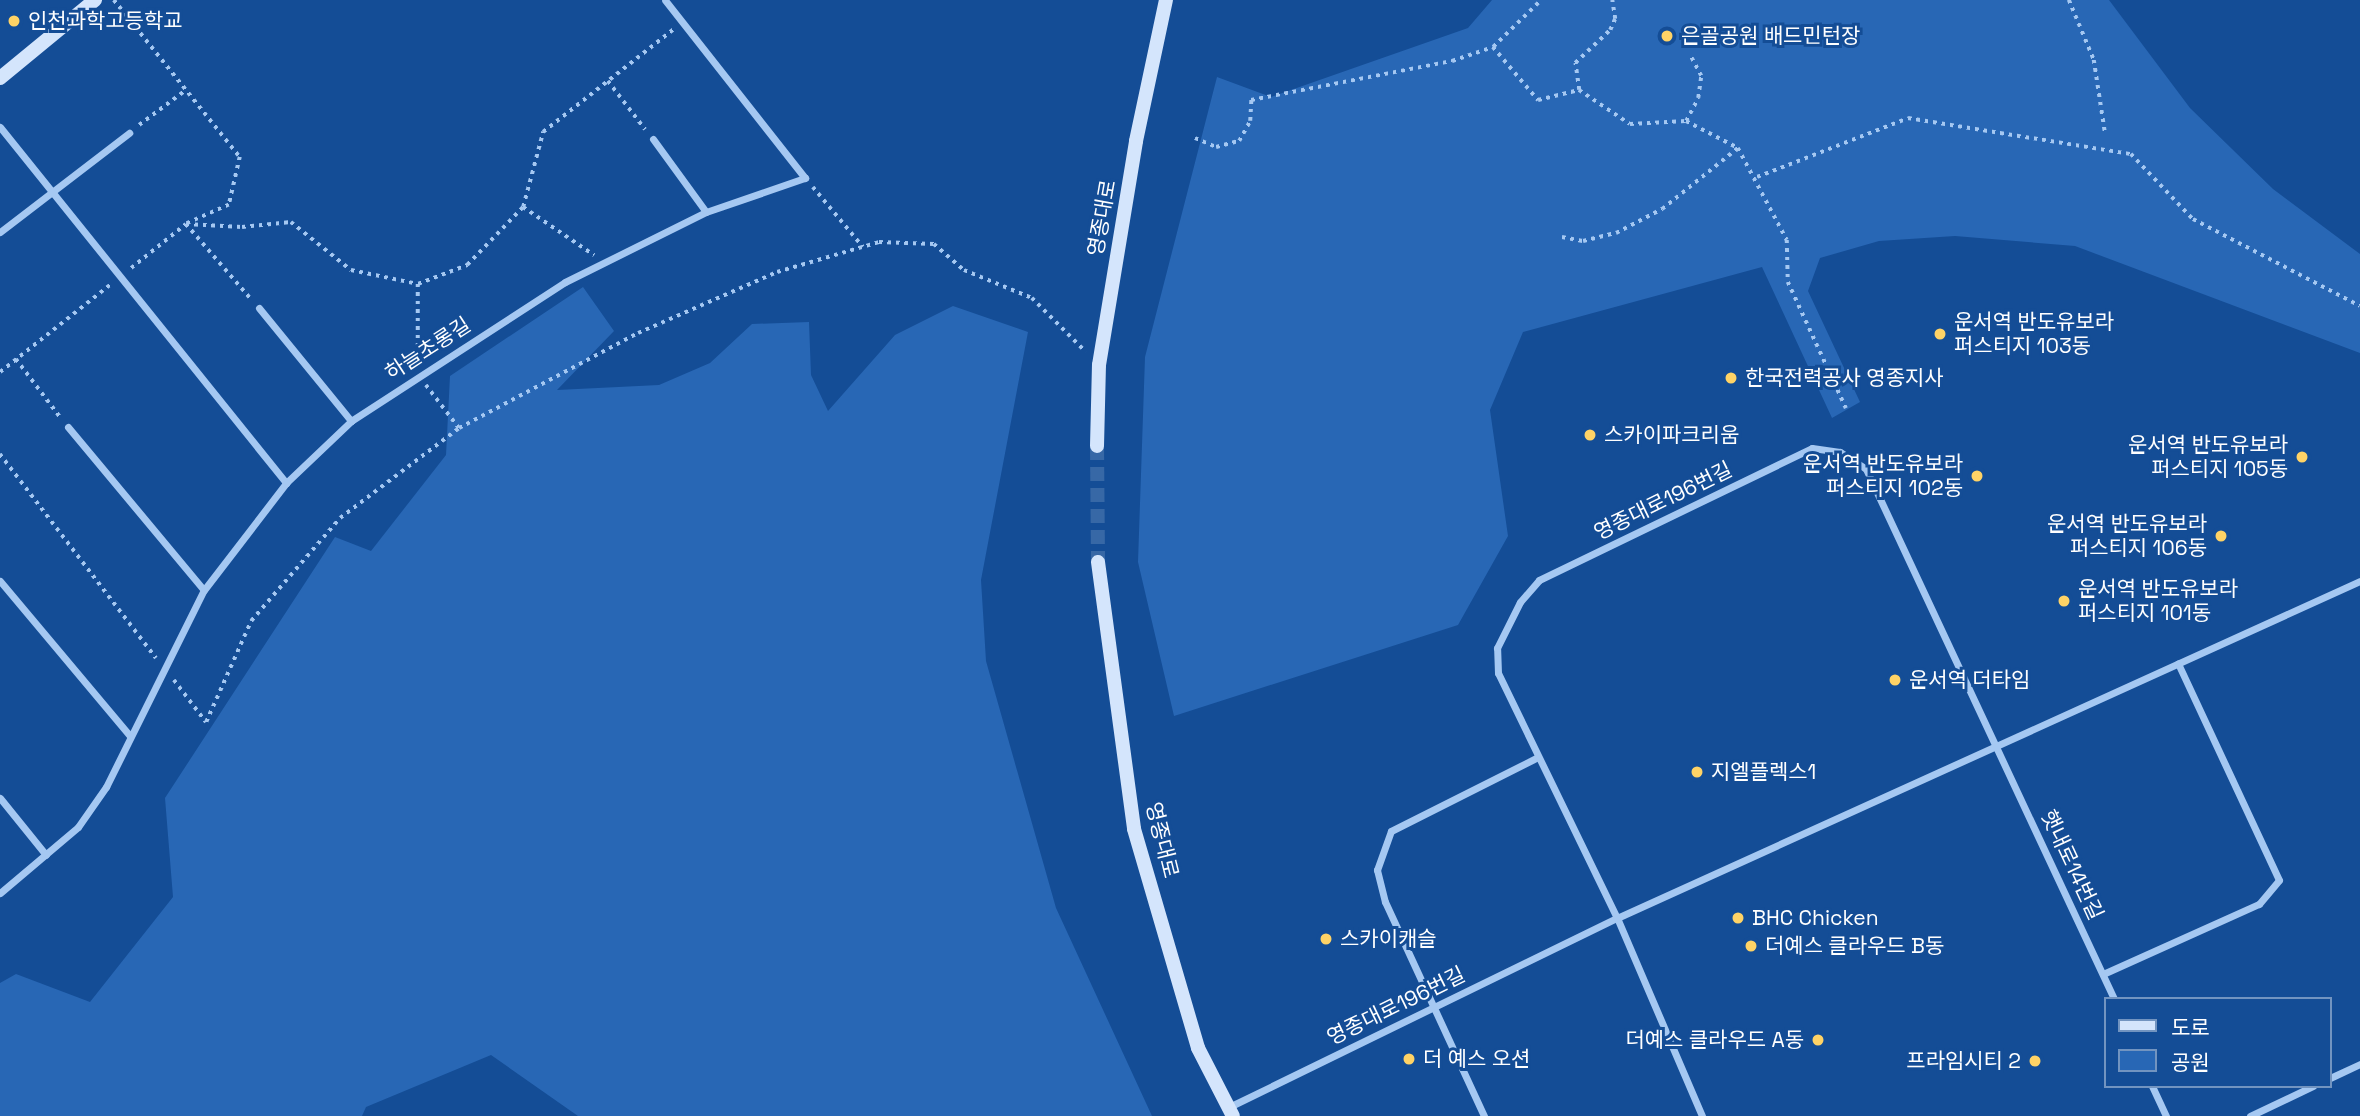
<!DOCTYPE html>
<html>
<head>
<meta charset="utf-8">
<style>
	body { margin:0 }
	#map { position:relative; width:2360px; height:1116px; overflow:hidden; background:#144d96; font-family:"Space Grotesk","Noto Sans KR",sans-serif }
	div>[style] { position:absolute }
	.green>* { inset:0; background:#2867b5 }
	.secondary-tunnel>* { height:14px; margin-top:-7px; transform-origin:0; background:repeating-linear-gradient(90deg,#3768a6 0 14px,transparent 0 21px) }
	.path>* { height:3.5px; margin-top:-1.75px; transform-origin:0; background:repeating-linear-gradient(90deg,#a5c8f2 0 3.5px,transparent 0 8.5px) }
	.street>* { height:7px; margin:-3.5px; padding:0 3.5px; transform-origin:3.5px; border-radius:3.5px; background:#a5c8f2 }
	.secondary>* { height:14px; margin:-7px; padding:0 7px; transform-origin:7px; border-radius:7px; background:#d4e5fc }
	.dots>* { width:19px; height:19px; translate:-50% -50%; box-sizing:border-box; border:4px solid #144d96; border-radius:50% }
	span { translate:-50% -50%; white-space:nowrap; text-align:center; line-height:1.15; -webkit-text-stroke:6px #144d96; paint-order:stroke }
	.poi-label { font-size:21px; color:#fff }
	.left { translate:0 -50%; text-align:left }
	.right { translate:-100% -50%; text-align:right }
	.street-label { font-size:21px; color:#fff }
	.legend { position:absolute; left:2104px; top:997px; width:228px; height:91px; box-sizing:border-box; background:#144d96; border:2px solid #7294c0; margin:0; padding:9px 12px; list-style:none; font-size:21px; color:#fff }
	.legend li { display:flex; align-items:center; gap:14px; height:35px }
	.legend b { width:35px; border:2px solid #7294c0 }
</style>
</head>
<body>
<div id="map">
	<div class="green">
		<div style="clip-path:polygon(1492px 0,2109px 0,2190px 108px,2273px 189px,2360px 254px,2360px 353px,2075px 246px,1955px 236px,1879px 241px,1820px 258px,1808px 291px,1860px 402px,1832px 418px,1762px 267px,1523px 332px,1490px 410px,1508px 536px,1458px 625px,1174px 716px,1138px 562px,1145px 357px,1217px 77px,1271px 97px,1468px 28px)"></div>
		<div style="clip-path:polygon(583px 287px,614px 331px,557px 390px,659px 385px,710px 363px,752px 324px,809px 322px,811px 375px,828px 411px,895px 335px,953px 306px,1028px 332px,981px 580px,986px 661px,1056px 908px,1152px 1116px,578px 1116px,491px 1055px,366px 1107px,362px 1116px,0 1116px,0 983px,16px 974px,90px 1002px,173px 897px,165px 798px,335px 537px,371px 551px,446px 455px,450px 376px)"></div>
	</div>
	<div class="secondary-tunnel">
		<div style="left:1097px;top:446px;width:116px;rotate:89.5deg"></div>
	</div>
	<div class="path">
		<div style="left:114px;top:0;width:201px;rotate:51.3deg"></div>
		<div style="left:240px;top:157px;width:49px;rotate:102.9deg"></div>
		<div style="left:229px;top:205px;width:47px;rotate:156.2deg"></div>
		<div style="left:186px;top:224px;width:99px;rotate:49.1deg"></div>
		<div style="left:2069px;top:0;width:65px;rotate:67.4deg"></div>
		<div style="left:2094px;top:60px;width:73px;rotate:81.3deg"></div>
		<div style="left:1493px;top:47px;width:70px;rotate:49.7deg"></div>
		<div style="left:1538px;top:100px;width:42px;rotate:-13.7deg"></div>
		<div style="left:1579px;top:90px;width:61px;rotate:33.7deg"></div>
		<div style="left:1630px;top:124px;width:56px;rotate:-3.1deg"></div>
		<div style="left:1686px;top:121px;width:59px;rotate:27.4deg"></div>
		<div style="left:1738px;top:148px;width:104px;rotate:62deg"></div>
		<div style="left:1787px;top:240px;width:42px;rotate:88.6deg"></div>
		<div style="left:1788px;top:282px;width:139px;rotate:65.3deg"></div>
		<div style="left:608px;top:81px;width:61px;rotate:52.4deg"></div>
		<div style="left:1579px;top:90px;width:27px;rotate:-98deg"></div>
		<div style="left:1575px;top:63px;width:48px;rotate:-43.3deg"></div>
		<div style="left:1610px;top:30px;width:12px;rotate:-66deg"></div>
		<div style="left:1615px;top:19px;width:19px;rotate:-99deg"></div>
		<div style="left:1686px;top:121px;width:26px;rotate:-62deg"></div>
		<div style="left:1698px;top:98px;width:22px;rotate:-82deg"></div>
		<div style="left:1701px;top:76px;width:21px;rotate:-118deg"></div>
		<div style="left:139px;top:125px;width:59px;rotate:-36.7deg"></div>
		<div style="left:1195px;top:138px;width:23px;rotate:23deg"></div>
		<div style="left:1216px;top:147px;width:24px;rotate:-15deg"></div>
		<div style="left:1239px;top:141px;width:23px;rotate:-61deg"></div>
		<div style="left:1250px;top:121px;width:21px;rotate:-87deg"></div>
		<div style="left:1251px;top:100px;width:205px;rotate:-11deg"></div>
		<div style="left:1452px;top:61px;width:43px;rotate:-18.9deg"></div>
		<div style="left:1493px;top:47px;width:67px;rotate:-44.4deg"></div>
		<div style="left:1757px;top:177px;width:162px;rotate:-21.3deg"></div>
		<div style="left:1908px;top:118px;width:226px;rotate:9.2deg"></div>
		<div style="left:2131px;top:154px;width:90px;rotate:46.4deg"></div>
		<div style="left:2193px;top:219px;width:188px;rotate:27.5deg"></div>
		<div style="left:813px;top:187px;width:78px;rotate:50.2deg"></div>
		<div style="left:523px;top:207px;width:86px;rotate:34.1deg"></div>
		<div style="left:1562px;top:237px;width:21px;rotate:11deg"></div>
		<div style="left:1583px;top:241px;width:34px;rotate:-14deg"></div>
		<div style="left:1616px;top:233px;width:52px;rotate:-27.6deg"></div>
		<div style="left:1662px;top:209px;width:97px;rotate:-38.8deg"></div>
		<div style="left:131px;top:268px;width:70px;rotate:-38.7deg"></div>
		<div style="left:186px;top:224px;width:56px;rotate:3.1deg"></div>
		<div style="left:242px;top:227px;width:49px;rotate:-5.8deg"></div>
		<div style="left:291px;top:222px;width:77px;rotate:38.7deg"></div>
		<div style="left:351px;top:270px;width:68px;rotate:11.8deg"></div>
		<div style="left:418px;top:284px;width:53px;rotate:-21.2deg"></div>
		<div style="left:467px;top:265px;width:81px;rotate:-46deg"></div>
		<div style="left:523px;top:207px;width:78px;rotate:-75.1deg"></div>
		<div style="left:543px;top:132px;width:167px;rotate:-38.2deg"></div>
		<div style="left:418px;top:284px;width:79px;rotate:90deg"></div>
		<div style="left:16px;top:359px;width:73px;rotate:52.8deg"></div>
		<div style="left:0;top:372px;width:142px;rotate:-38.4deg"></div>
		<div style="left:426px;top:385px;width:54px;rotate:52.5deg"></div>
		<div style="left:0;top:454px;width:257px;rotate:52.6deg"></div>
		<div style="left:174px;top:680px;width:53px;rotate:52.7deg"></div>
		<div style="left:206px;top:722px;width:111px;rotate:-66deg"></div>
		<div style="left:251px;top:621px;width:136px;rotate:-49.2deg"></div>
		<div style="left:340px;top:518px;width:149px;rotate:-37.1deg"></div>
		<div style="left:459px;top:428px;width:203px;rotate:-28deg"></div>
		<div style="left:638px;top:333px;width:152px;rotate:-23.7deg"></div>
		<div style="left:777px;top:272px;width:106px;rotate:-16.4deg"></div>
		<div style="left:879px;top:242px;width:55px;rotate:2.1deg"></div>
		<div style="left:934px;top:244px;width:40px;rotate:41deg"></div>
		<div style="left:964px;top:270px;width:74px;rotate:22.4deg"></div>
		<div style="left:1032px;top:298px;width:76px;rotate:45deg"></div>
	</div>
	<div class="street">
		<div style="left:0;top:127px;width:457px;rotate:51.2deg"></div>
		<div style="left:653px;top:139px;width:90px;rotate:54deg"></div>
		<div style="left:0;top:232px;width:163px;rotate:-37.5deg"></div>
		<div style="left:259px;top:308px;width:146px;rotate:50.8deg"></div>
		<div style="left:68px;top:427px;width:212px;rotate:50.2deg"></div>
		<div style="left:0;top:581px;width:202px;rotate:50deg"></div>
		<div style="left:0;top:798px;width:73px;rotate:51.1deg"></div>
		<div style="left:0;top:893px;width:102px;rotate:-40.2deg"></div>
		<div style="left:78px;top:827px;width:49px;rotate:-55deg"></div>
		<div style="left:106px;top:787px;width:220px;rotate:-63.6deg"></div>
		<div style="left:204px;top:590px;width:135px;rotate:-52.5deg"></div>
		<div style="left:286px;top:483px;width:90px;rotate:-43.6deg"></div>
		<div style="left:351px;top:421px;width:255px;rotate:-33deg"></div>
		<div style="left:565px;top:282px;width:157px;rotate:-26.4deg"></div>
		<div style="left:706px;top:212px;width:105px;rotate:-19deg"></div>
		<div style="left:805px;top:178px;width:226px;rotate:-128.2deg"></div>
		<div style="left:2103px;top:974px;width:171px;rotate:-24.2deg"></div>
		<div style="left:2259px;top:904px;width:31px;rotate:-50deg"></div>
		<div style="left:2279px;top:880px;width:239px;rotate:-115deg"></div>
		<div style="left:2330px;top:1078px;width:33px;rotate:-25deg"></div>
		<div style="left:2152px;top:1086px;width:33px;rotate:65deg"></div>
		<div style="left:1229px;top:1107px;width:432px;rotate:-26deg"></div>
		<div style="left:1617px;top:918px;width:816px;rotate:-24.4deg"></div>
		<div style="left:1484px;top:1116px;width:236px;rotate:-114.8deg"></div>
		<div style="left:1385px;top:902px;width:33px;rotate:-104deg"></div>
		<div style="left:1377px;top:870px;width:41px;rotate:-70.3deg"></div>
		<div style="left:1391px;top:831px;width:162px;rotate:-26.7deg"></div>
		<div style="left:1702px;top:1116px;width:215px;rotate:-113.2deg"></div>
		<div style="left:1617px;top:918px;width:272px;rotate:-115.9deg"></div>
		<div style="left:1498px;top:673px;width:25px;rotate:-92deg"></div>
		<div style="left:1497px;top:648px;width:51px;rotate:-63.4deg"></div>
		<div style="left:1520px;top:602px;width:29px;rotate:-49deg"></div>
		<div style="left:1539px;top:580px;width:303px;rotate:-25.8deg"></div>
		<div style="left:1812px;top:448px;width:28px;rotate:8deg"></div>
		<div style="left:1840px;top:452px;width:31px;rotate:33deg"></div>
		<div style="left:1866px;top:469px;width:585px;rotate:64.92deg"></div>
		<div style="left:2250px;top:1116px;width:70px;rotate:-25.5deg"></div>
	</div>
	<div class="secondary">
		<div style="left:0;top:78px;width:123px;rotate:-39.4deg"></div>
		<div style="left:1097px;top:446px;width:81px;rotate:-88.6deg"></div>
		<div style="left:1099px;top:365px;width:227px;rotate:-80.6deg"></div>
		<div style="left:1136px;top:141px;width:144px;rotate:-78deg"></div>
		<div style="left:1098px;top:562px;width:269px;rotate:82.3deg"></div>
		<div style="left:1134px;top:829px;width:228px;rotate:73.7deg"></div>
		<div style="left:1198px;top:1048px;width:76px;rotate:62.8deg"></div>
	</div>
	<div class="dots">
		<div style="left:14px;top:21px;background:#ffd366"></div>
		<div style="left:1667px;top:36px;background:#ffd366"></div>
		<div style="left:1940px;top:334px;background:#ffd366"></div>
		<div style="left:1731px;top:378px;background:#ffd366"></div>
		<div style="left:1590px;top:435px;background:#ffd366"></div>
		<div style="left:2302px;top:457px;background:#ffd366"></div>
		<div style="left:1977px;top:476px;background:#ffd366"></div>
		<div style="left:2221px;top:536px;background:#ffd366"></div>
		<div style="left:2064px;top:601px;background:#ffd366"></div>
		<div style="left:1895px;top:680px;background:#ffd366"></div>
		<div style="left:1697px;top:772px;background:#ffd366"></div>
		<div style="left:1738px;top:918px;background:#ffd366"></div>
		<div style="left:1326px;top:939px;background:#ffd366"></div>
		<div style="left:1751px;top:946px;background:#ffd366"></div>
		<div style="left:1818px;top:1040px;background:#ffd366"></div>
		<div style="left:1409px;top:1059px;background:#ffd366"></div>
		<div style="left:2035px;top:1061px;background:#ffd366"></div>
	</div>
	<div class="poi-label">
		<span class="left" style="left:28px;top:21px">인천과학고등학교</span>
		<span class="left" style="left:1681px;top:36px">은골공원 배드민턴장</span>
		<span class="left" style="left:1954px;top:334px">운서역 반도유보라<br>퍼스티지 103동</span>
		<span class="left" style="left:1745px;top:378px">한국전력공사 영종지사</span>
		<span class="left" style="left:1604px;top:435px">스카이파크리움</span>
		<span class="right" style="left:2288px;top:457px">운서역 반도유보라<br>퍼스티지 105동</span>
		<span class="right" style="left:1963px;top:476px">운서역 반도유보라<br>퍼스티지 102동</span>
		<span class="right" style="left:2207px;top:536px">운서역 반도유보라<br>퍼스티지 106동</span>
		<span class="left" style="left:2078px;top:601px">운서역 반도유보라<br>퍼스티지 101동</span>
		<span class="left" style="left:1909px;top:680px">운서역 더타임</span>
		<span class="left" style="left:1711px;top:772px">지엘플렉스1</span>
		<span class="left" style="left:1752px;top:918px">BHC Chicken</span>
		<span class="left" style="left:1340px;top:939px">스카이캐슬</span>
		<span class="left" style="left:1765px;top:946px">더예스 클라우드 B동</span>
		<span class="right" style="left:1804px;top:1040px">더예스 클라우드 A동</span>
		<span class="left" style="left:1423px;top:1059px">더 예스 오션</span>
		<span class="right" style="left:2021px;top:1061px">프라임시티 2</span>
	</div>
	<div class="street-label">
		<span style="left:1102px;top:218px;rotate:-80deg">영종대로</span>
		<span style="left:428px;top:349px;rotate:-33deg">하늘초롱길</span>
		<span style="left:1663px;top:501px;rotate:-26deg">영종대로196번길</span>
		<span style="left:1162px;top:840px;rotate:76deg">영종대로</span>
		<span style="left:2072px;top:865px;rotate:65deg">햇내로14번길</span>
		<span style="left:1396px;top:1006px;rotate:-26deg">영종대로196번길</span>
	</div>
	<ul class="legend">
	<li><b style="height:9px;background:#d4e5fc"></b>도로</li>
	<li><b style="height:19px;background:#2867b5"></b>공원</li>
	</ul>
</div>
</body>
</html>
